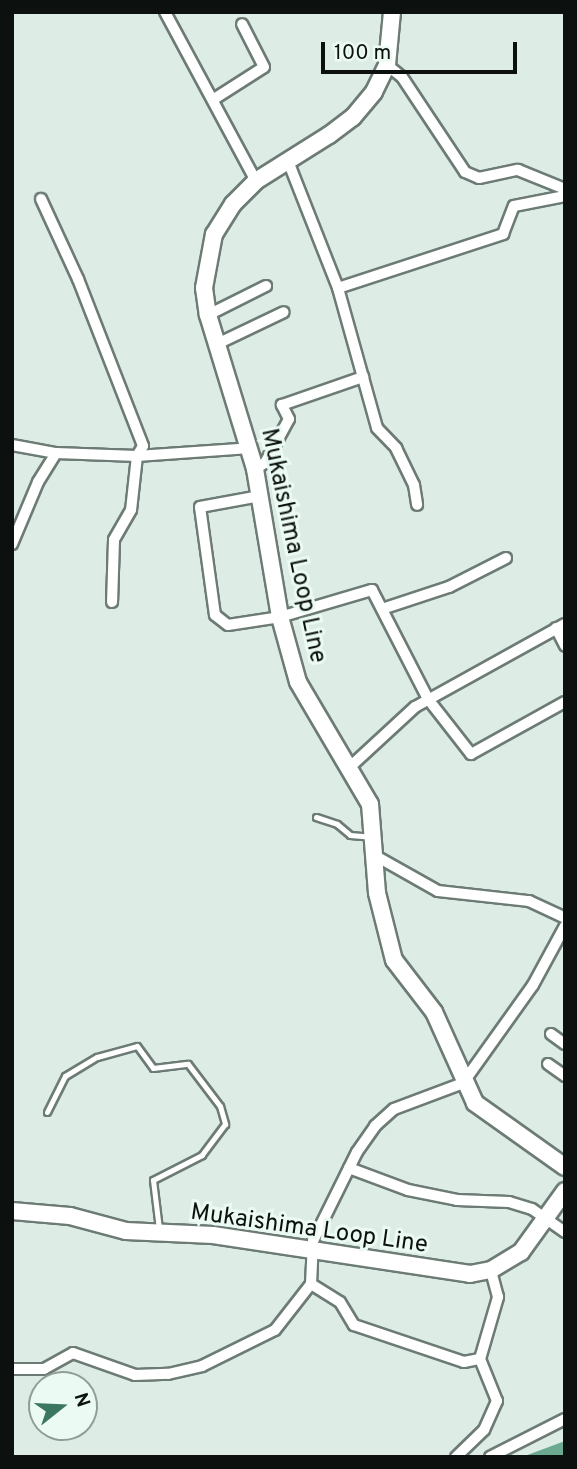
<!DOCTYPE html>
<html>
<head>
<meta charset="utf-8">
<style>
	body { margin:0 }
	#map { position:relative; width:577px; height:1469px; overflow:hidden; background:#ddede6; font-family:Overpass,sans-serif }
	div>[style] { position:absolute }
	.water>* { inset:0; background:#6ca991 }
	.roads { filter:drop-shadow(2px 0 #6d7b75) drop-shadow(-2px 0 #6d7b75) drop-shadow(0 2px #6d7b75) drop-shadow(0 -2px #6d7b75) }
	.service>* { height:5px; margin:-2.5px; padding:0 2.5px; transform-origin:2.5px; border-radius:2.5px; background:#fff }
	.minor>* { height:10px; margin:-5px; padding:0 5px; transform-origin:5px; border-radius:5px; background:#fff }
	.secondary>* { height:16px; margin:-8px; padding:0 8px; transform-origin:8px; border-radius:8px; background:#fff }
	span { translate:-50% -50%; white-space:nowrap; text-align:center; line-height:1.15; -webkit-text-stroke:6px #ebfbf3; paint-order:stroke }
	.street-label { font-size:24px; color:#0c110f }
	.frame { position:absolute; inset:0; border:14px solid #0c110f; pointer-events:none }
	.north { position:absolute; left:28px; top:1371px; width:70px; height:70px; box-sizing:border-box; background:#ebfbf3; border:2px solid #929d98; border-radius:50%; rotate:72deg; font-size:19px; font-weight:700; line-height:28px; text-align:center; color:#0c110f }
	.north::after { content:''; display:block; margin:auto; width:24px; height:32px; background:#3b7660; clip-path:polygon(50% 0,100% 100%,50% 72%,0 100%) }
	.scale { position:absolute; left:321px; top:42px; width:196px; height:32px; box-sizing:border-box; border:4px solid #0c110f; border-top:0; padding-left:9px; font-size:21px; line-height:24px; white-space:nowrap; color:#0c110f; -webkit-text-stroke:5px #ebfbf3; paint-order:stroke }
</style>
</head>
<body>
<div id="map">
	<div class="water">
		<div style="clip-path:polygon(565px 1441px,565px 1457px,522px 1457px)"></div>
	</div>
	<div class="roads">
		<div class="service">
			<div style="left:316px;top:817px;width:22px;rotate:18deg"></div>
			<div style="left:337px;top:824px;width:17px;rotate:40deg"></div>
			<div style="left:350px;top:835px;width:21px;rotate:5deg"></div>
			<div style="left:47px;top:1112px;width:40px;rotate:-63.4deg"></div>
			<div style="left:65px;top:1076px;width:37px;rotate:-31deg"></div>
			<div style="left:97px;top:1057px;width:41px;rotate:-15.4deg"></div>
			<div style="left:137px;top:1046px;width:27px;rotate:54deg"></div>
			<div style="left:153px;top:1068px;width:35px;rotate:-7deg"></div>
			<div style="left:188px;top:1064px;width:53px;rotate:52.7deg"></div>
			<div style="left:220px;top:1106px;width:19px;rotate:74deg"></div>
			<div style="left:225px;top:1124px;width:39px;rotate:127deg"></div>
			<div style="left:202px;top:1155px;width:55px;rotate:153deg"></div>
			<div style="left:153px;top:1180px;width:49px;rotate:83deg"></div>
		</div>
		<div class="minor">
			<div style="left:165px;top:12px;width:192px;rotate:61.7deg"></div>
			<div style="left:387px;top:65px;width:19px;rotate:39deg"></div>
			<div style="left:402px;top:77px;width:114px;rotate:56.4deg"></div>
			<div style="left:465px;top:172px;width:15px;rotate:23deg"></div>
			<div style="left:479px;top:178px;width:40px;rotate:-12deg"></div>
			<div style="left:518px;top:170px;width:51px;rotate:22deg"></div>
			<div style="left:214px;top:99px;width:59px;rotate:-32.6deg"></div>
			<div style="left:264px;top:67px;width:48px;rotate:-117.1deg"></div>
			<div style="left:288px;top:161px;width:136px;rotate:68.5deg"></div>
			<div style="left:338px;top:288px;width:145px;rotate:74.4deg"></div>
			<div style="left:377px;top:428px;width:28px;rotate:46deg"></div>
			<div style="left:396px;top:448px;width:41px;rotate:64.1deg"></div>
			<div style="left:414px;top:485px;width:20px;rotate:81deg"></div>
			<div style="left:41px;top:199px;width:88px;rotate:65.2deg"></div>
			<div style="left:78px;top:279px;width:179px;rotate:68.7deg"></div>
			<div style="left:143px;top:446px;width:12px;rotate:121deg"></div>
			<div style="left:137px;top:456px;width:54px;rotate:96.3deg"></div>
			<div style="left:131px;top:510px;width:34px;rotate:120deg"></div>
			<div style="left:114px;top:540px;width:62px;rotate:91.8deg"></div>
			<div style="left:338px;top:288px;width:174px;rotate:-18.1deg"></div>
			<div style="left:503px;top:234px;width:30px;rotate:-69deg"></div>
			<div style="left:514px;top:206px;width:52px;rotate:-11.1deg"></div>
			<div style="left:208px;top:315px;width:65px;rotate:-26.6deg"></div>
			<div style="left:215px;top:345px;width:76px;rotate:-25.6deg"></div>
			<div style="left:12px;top:445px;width:45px;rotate:10.3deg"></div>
			<div style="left:56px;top:453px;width:81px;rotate:2.1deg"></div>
			<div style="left:137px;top:456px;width:113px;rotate:-4deg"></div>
			<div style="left:255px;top:469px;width:12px;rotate:-31deg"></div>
			<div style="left:265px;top:463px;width:50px;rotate:-61.4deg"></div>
			<div style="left:289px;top:419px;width:16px;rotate:-117deg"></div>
			<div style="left:282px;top:405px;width:86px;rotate:-19.1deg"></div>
			<div style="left:260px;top:496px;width:61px;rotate:169.6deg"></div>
			<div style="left:200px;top:507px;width:109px;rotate:82.1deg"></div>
			<div style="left:215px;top:615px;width:16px;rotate:38deg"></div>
			<div style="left:228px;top:625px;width:53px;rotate:-8.7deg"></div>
			<div style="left:280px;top:617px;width:96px;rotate:-16.4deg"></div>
			<div style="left:372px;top:590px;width:123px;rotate:62.8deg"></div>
			<div style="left:428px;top:699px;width:70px;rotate:52deg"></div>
			<div style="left:471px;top:754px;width:107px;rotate:-29deg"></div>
			<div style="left:12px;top:544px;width:67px;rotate:-67.2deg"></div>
			<div style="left:38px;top:482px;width:34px;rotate:-58deg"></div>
			<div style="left:382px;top:609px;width:71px;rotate:-18.2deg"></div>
			<div style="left:449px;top:587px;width:64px;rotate:-27deg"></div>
			<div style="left:556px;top:628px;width:20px;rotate:63deg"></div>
			<div style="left:351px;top:766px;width:87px;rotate:-42.7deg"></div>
			<div style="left:415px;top:707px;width:171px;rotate:-29deg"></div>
			<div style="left:374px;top:855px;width:73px;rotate:29.4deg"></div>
			<div style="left:438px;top:891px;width:92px;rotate:6.3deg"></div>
			<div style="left:529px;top:901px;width:40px;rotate:25deg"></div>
			<div style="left:551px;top:1034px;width:17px;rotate:36deg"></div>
			<div style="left:548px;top:1064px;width:21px;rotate:35deg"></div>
			<div style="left:349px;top:1168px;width:63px;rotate:20.4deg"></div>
			<div style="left:408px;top:1190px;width:50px;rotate:11.5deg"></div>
			<div style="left:457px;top:1200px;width:52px;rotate:2.2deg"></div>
			<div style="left:509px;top:1202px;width:24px;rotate:17deg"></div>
			<div style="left:532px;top:1209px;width:40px;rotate:34.9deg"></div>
			<div style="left:311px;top:1284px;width:34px;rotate:32deg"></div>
			<div style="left:340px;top:1302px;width:27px;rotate:59deg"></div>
			<div style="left:354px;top:1325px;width:116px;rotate:18.6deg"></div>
			<div style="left:464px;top:1362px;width:16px;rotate:-11deg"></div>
			<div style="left:12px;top:1369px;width:32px"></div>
			<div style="left:44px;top:1369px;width:33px;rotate:-29deg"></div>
			<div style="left:73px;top:1353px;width:66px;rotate:19.5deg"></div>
			<div style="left:135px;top:1375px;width:33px;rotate:-2deg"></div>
			<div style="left:168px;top:1374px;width:35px;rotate:-13deg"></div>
			<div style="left:202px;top:1366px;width:81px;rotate:-26.3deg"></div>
			<div style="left:275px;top:1330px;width:58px;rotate:-52deg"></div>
			<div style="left:311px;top:1284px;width:43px;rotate:-87.3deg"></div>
			<div style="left:313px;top:1241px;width:99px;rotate:-63.7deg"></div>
			<div style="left:357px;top:1152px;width:32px;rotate:-55deg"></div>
			<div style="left:375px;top:1126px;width:25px;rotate:-42deg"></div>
			<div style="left:394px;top:1109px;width:74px;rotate:-20.6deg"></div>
			<div style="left:463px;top:1083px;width:120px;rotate:-54.5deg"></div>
			<div style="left:533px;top:985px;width:67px;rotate:-61.5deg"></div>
			<div style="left:456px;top:1457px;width:39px;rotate:-44deg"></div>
			<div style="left:484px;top:1430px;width:32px;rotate:-66deg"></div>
			<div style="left:497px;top:1401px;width:45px;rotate:-112deg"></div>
			<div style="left:480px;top:1359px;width:65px;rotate:-73.8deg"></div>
			<div style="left:498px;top:1297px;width:28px;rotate:-105deg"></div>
			<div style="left:490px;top:1457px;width:84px;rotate:-26.9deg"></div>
		</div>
		<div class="secondary">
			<div style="left:392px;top:12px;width:53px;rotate:95.4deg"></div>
			<div style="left:387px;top:65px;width:30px;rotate:116deg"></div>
			<div style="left:374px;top:92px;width:33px;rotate:130deg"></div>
			<div style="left:353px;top:117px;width:30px;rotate:143deg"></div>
			<div style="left:329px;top:135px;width:86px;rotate:147.8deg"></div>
			<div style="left:256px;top:181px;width:33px;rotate:135deg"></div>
			<div style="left:233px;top:204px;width:36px;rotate:122deg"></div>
			<div style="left:214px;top:234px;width:55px;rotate:100.5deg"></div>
			<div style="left:204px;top:288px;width:27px;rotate:82deg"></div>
			<div style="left:208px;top:315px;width:161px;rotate:73deg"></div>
			<div style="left:255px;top:469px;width:150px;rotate:80.4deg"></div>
			<div style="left:280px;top:617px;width:67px;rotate:74.5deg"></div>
			<div style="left:298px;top:682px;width:142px;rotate:59.5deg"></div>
			<div style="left:370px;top:804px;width:89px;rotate:85.5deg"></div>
			<div style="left:377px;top:893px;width:69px;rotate:75.8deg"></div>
			<div style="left:394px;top:960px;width:66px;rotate:52.4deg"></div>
			<div style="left:434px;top:1012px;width:100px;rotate:65.7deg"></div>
			<div style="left:475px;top:1103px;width:110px;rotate:35.4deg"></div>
			<div style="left:12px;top:1211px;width:58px;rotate:4.9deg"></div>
			<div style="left:70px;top:1216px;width:58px;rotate:15deg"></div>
			<div style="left:126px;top:1231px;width:87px;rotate:2.6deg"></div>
			<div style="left:213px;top:1235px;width:260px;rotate:8.6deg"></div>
			<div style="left:470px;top:1274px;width:21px;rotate:-11deg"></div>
			<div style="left:491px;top:1270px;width:35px;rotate:-31deg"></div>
			<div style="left:521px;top:1252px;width:75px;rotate:-54.2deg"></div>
		</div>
	</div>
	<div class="street-label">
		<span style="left:292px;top:546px;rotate:78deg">Mukaishima Loop Line</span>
		<span style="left:309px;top:1230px;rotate:8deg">Mukaishima Loop Line</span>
	</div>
	<div class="frame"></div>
	<div class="north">N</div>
	<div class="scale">100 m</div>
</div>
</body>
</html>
